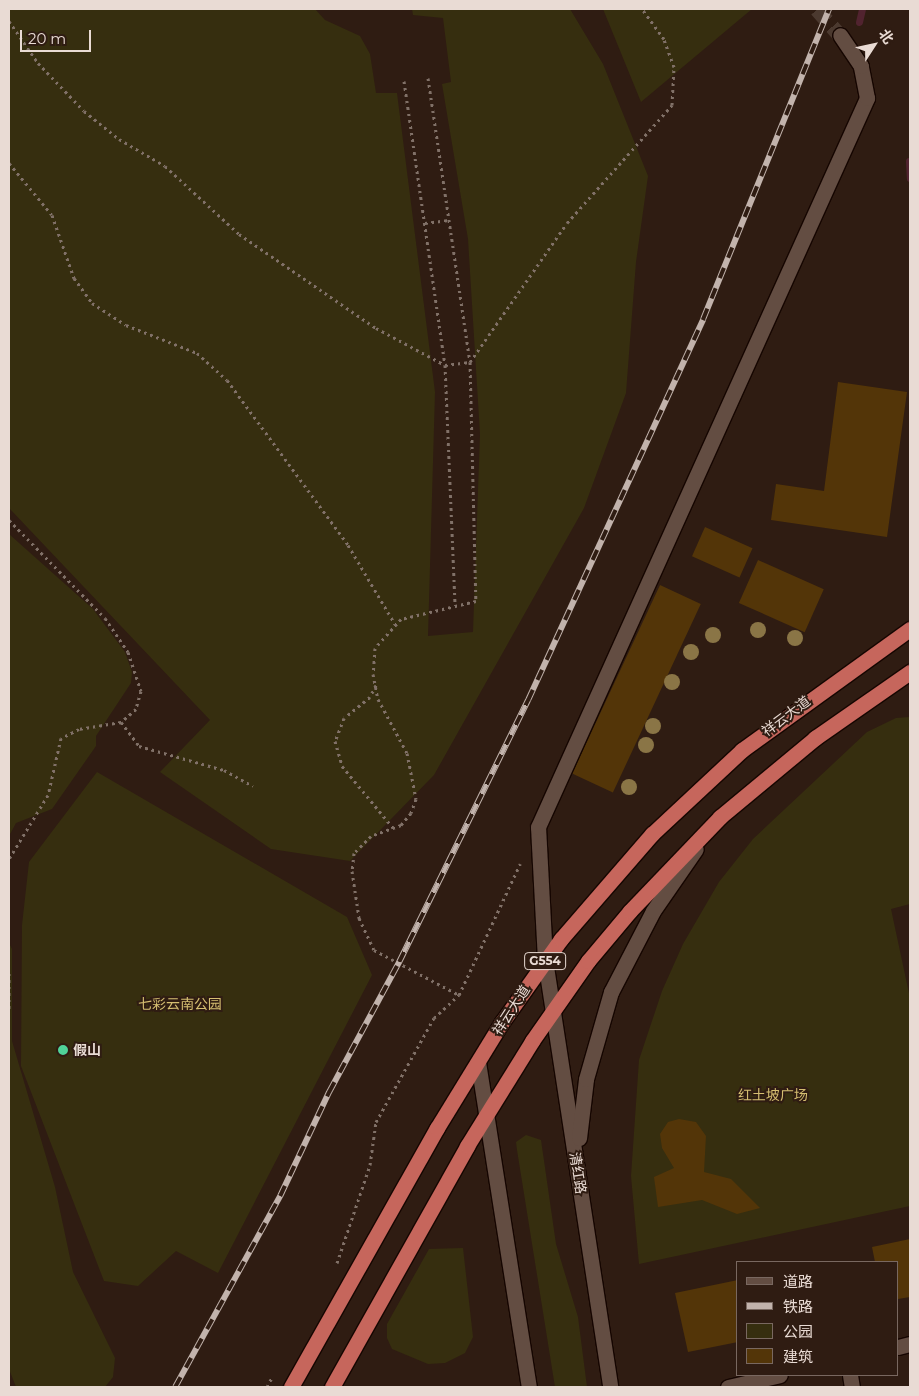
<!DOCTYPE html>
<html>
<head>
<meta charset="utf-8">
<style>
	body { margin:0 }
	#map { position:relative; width:919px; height:1396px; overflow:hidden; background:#2f1c12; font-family:Montserrat,"Noto Sans SC",sans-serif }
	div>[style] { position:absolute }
	.green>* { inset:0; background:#362e0f }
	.stream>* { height:7px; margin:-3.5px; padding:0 3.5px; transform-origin:3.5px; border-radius:3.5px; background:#51232f }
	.building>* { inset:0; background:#533508; transform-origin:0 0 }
	.minor-tunnel>* { height:15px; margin-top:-7.5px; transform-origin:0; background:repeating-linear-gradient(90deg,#4b392f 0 15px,transparent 0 23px) }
	.path>* { height:3px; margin-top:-1.5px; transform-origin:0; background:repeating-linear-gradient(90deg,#817168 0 2.5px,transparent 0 6.5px) }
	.roads { filter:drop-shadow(1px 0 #160601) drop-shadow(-1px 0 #160601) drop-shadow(0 1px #160601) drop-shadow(0 -1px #160601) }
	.minor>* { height:15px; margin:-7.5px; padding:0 7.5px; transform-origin:7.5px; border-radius:7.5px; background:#634d42 }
	.secondary>* { height:15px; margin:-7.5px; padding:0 7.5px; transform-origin:7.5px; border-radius:7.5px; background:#634d42 }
	.trunk>* { height:15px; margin:-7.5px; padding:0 7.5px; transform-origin:7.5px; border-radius:7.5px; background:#c6665c }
	.rail>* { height:5.5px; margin-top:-2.75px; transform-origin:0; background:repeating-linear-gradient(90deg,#2f1c12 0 11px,#c2b3ac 0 22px); box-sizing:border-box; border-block:1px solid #c2b3ac }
	.trees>* { width:16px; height:16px; margin:-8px; border-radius:50%; background:#8a7546 }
	.dots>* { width:14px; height:14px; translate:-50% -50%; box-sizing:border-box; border:2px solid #2f1c12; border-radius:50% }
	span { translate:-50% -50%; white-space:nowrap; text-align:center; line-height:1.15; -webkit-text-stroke:4px #2f1c12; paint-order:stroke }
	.shield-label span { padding:1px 4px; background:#2f1c12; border:1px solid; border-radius:4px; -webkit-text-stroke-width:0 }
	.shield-label { font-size:12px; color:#e9dbd4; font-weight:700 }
	.street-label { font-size:14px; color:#e9dbd4 }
	.park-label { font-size:14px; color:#d5be71 }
	.poi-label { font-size:14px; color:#e9dbd4; font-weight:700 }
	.left { translate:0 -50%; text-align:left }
	.frame { position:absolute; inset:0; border:10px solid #e9dbd4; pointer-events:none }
	.legend { position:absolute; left:736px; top:1261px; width:162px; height:115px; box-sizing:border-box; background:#2f1c12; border:1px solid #796860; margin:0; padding:6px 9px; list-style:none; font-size:15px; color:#e9dbd4 }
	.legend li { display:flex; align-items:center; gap:10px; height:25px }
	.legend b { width:25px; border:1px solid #796860 }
	.north { position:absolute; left:849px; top:20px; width:50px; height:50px; -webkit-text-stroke:4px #2f1c12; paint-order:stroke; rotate:55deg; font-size:14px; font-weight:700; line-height:20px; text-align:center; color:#e9dbd4 }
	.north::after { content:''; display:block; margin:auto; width:18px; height:22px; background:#e9dbd4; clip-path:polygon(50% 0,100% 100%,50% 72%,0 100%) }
	.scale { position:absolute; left:20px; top:30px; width:71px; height:22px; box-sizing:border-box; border:2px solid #e9dbd4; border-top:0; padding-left:6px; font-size:15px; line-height:18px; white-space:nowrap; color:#e9dbd4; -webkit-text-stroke:4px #2f1c12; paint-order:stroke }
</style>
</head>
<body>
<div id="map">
	<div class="green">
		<div style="clip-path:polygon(9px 9px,315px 9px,325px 20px,360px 36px,370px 54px,376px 93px,397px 93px,435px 392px,428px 636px,473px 632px,480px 434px,468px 239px,442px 84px,451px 82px,443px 18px,413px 15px,412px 9px,570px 9px,603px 64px,648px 176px,636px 262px,626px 393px,584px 508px,434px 775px,350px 861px,271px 849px,160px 772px,210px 720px,9px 508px)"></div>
		<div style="clip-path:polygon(603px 9px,752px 9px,641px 102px)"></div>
		<div style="clip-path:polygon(9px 534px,93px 609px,125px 652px,132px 672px,131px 683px,96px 736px,96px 746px,52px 809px,16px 823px,9px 836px)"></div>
		<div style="clip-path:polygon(910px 717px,910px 904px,891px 909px,910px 998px,910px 1206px,639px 1264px,631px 1176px,639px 1060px,662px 991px,683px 944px,719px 882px,753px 839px,867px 732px,896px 718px)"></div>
		<div style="clip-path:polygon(97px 772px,347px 917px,372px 975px,218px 1273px,176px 1251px,138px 1286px,104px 1281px,21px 1066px,22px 925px,29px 862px)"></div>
		<div style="clip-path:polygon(9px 943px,12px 949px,12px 1041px,55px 1187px,73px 1272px,115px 1358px,113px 1377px,105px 1387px,16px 1387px,9px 1369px)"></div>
		<div style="clip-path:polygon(526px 1135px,541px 1140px,556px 1244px,578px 1317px,587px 1387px,555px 1387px,517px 1150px,516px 1142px)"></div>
		<div style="clip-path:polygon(463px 1248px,473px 1337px,465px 1353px,445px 1363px,428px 1364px,392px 1349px,387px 1338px,387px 1324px,429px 1249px)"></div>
	</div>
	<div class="stream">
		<div style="left:859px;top:22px;width:13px;rotate:-77deg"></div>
		<div style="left:909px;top:161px;width:17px;rotate:87deg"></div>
	</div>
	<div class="building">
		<div style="clip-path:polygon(838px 382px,907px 392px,887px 537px,771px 520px,776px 484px,824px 491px)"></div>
		<div style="left:705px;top:527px;width:52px;height:32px;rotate:24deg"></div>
		<div style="left:758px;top:560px;width:72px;height:47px;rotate:24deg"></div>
		<div style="left:660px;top:585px;width:45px;height:208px;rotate:25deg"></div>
		<div style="clip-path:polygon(679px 1119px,696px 1122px,706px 1136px,704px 1172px,731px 1179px,760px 1208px,737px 1214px,702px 1200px,658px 1207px,654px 1177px,674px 1168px,662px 1148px,660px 1134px,668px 1122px)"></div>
		<div style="clip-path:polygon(910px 1239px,910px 1297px,898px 1299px,898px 1262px,875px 1262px,872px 1247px)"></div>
		<div style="clip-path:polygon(738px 1280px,738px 1342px,688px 1352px,675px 1293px)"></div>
	</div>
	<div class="minor-tunnel">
		<div style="left:817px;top:9px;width:35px;rotate:49deg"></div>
	</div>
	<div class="path">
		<div style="left:9px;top:21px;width:51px;rotate:55.4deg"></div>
		<div style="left:38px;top:63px;width:66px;rotate:46.2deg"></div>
		<div style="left:84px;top:111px;width:45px;rotate:38.7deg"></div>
		<div style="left:119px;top:139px;width:53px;rotate:30.4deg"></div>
		<div style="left:165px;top:166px;width:100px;rotate:42.6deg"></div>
		<div style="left:239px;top:234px;width:166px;rotate:34.5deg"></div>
		<div style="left:376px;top:328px;width:78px;rotate:28.2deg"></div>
		<div style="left:445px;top:365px;width:25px;rotate:-7deg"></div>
		<div style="left:470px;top:362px;width:169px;rotate:-55.1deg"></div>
		<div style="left:567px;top:223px;width:158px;rotate:-48.3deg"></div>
		<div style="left:672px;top:105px;width:38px;rotate:-87deg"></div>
		<div style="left:674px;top:67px;width:30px;rotate:-110deg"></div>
		<div style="left:664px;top:39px;width:37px;rotate:-126deg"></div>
		<div style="left:428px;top:78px;width:287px;rotate:81.6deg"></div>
		<div style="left:470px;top:362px;width:239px;rotate:88.6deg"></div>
		<div style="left:476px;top:601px;width:77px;rotate:166.5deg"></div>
		<div style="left:401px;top:619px;width:39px;rotate:132deg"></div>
		<div style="left:375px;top:648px;width:26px;rotate:94deg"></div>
		<div style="left:373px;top:674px;width:25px;rotate:79deg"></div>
		<div style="left:378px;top:699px;width:61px;rotate:61.8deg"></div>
		<div style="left:407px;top:753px;width:47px;rotate:78.9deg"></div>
		<div style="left:416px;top:799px;width:15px;rotate:110deg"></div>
		<div style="left:411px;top:813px;width:16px;rotate:130deg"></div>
		<div style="left:401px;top:825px;width:32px;rotate:160deg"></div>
		<div style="left:371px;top:836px;width:24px;rotate:135deg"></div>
		<div style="left:354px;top:853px;width:18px;rotate:96deg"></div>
		<div style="left:352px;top:871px;width:48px;rotate:81.5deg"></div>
		<div style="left:359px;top:918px;width:35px;rotate:65deg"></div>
		<div style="left:374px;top:950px;width:96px;rotate:27.9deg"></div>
		<div style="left:404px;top:81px;width:287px;rotate:81.8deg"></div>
		<div style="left:445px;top:365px;width:239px;rotate:87.6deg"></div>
		<div style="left:9px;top:163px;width:67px;rotate:50.4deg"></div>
		<div style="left:52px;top:215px;width:67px;rotate:70.8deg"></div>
		<div style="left:74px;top:278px;width:31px;rotate:54deg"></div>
		<div style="left:92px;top:303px;width:40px;rotate:32.9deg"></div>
		<div style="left:126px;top:325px;width:76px;rotate:21.5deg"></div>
		<div style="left:197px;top:353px;width:40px;rotate:42deg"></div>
		<div style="left:227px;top:380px;width:205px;rotate:53.7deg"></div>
		<div style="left:348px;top:545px;width:92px;rotate:59.3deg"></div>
		<div style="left:425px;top:223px;width:24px;rotate:-7deg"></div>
		<div style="left:9px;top:520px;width:137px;rotate:45.6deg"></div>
		<div style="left:105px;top:618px;width:41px;rotate:55.9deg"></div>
		<div style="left:128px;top:652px;width:41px;rotate:71.6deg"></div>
		<div style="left:141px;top:691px;width:19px;rotate:106deg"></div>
		<div style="left:136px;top:709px;width:20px;rotate:139deg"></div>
		<div style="left:121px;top:722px;width:43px;rotate:170.5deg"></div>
		<div style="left:79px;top:729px;width:20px;rotate:153deg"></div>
		<div style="left:61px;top:738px;width:58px;rotate:102.8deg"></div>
		<div style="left:48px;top:795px;width:75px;rotate:121.4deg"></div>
		<div style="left:376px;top:685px;width:13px;rotate:117deg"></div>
		<div style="left:370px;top:697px;width:33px;rotate:141deg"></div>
		<div style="left:344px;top:718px;width:25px;rotate:111deg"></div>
		<div style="left:335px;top:741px;width:26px;rotate:74deg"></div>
		<div style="left:342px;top:766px;width:83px;rotate:50.4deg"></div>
		<div style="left:121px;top:722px;width:30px;rotate:53deg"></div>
		<div style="left:139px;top:746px;width:88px;rotate:15.8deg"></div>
		<div style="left:224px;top:770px;width:33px;rotate:29deg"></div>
		<div style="left:9px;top:973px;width:37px;rotate:90deg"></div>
		<div style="left:337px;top:1263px;width:103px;rotate:-71.4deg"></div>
		<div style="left:370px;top:1165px;width:43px;rotate:-82.1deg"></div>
		<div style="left:376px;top:1122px;width:119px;rotate:-60.9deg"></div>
		<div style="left:434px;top:1018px;width:34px;rotate:-43deg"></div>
		<div style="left:459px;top:995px;width:145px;rotate:-65deg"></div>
		<div style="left:267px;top:1387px;width:11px;rotate:-63deg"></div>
	</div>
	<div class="roads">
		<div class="minor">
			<div style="left:545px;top:960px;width:133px;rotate:-93deg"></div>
			<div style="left:538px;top:827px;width:800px;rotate:-65.71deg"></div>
			<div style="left:867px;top:98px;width:33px;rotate:-101deg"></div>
			<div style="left:861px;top:66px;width:37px;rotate:-124deg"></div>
			<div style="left:898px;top:1347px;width:12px;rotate:-14deg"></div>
			<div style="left:850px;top:1375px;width:12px;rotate:81deg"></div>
			<div style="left:728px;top:1387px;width:53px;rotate:-13deg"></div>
		</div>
		<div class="secondary">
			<div style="left:545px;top:960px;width:432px;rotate:81.3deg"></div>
			<div style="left:478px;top:1062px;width:329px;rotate:81.1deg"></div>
			<div style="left:579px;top:1138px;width:59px;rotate:-83.2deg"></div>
			<div style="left:586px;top:1079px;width:91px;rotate:-74deg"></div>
			<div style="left:611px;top:992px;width:91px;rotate:-62.6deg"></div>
			<div style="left:653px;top:911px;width:75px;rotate:-55.3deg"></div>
		</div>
		<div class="trunk">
			<div style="left:291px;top:1387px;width:297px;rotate:-60.6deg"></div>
			<div style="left:437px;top:1128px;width:124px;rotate:-58.5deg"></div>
			<div style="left:502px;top:1022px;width:102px;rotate:-54.6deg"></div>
			<div style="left:561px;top:939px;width:139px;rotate:-49.1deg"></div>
			<div style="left:652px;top:834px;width:123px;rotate:-43deg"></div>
			<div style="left:742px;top:750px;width:207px;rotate:-35.8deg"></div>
			<div style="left:332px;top:1387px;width:276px;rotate:-60.7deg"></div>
			<div style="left:467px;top:1146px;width:123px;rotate:-58.2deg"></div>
			<div style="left:532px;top:1041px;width:98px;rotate:-55deg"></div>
			<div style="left:588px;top:961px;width:65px;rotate:-50deg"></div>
			<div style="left:630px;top:911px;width:130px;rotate:-46.2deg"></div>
			<div style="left:720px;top:817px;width:124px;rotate:-39.7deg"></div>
			<div style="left:815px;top:738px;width:116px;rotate:-34.8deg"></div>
		</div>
	</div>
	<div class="rail">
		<div style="left:175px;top:1387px;width:218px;rotate:-61.2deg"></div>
		<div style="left:280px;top:1196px;width:115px;rotate:-64.8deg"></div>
		<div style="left:329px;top:1092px;width:148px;rotate:-61.7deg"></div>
		<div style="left:399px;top:962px;width:292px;rotate:-63.8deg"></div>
		<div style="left:528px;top:700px;width:419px;rotate:-65.3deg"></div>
		<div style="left:703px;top:319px;width:335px;rotate:-67.9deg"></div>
	</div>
	<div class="trees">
		<div style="left:758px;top:630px"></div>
		<div style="left:713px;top:635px"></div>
		<div style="left:795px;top:638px"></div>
		<div style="left:691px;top:652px"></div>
		<div style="left:672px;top:682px"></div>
		<div style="left:653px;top:726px"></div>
		<div style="left:646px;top:745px"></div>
		<div style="left:629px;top:787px"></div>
	</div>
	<div class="dots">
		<div style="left:63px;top:1050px;background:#50d398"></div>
	</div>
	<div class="shield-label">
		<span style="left:545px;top:961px">G554</span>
	</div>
	<div class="street-label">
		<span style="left:786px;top:716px;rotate:-37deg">祥云大道</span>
		<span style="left:511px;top:1010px;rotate:-57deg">祥云大道</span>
		<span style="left:578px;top:1173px;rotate:81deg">清红路</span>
	</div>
	<div class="park-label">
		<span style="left:180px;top:1004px">七彩云南公园</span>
		<span style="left:773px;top:1095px">红土坡广场</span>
	</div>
	<div class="poi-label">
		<span class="left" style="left:73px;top:1050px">假山</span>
	</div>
	<div class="frame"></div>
	<ul class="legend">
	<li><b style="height:6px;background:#634d42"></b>道路</li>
	<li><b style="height:6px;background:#c2b3ac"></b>铁路</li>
	<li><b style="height:14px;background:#362e0f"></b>公园</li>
	<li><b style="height:14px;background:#533508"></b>建筑</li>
	</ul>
	<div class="north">北</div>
	<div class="scale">20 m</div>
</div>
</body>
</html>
